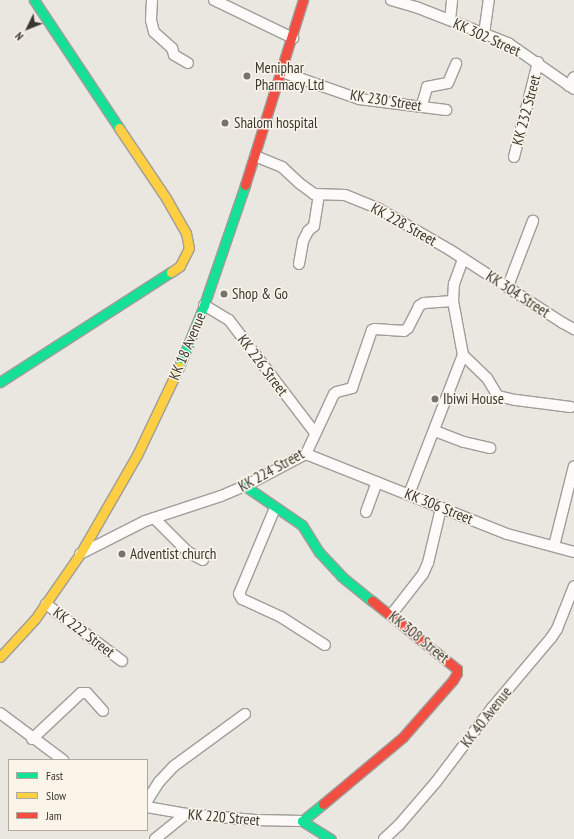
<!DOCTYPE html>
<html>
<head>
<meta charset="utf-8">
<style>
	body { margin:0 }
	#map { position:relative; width:574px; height:839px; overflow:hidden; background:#eae6e0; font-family:"PT Sans Narrow",sans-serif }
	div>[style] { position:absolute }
	.roads { filter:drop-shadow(1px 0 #a09d99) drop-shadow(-1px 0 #a09d99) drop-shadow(0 1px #a09d99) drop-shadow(0 -1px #a09d99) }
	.street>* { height:10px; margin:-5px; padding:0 5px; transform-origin:5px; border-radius:5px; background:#fcfbfa }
	.fast>* { height:9px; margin:-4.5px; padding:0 4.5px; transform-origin:4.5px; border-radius:4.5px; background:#16e098 }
	.slow>* { height:9px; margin:-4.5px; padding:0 4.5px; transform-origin:4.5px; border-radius:4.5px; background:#ffcf43 }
	.jam>* { height:9px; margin:-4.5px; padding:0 4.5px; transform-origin:4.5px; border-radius:4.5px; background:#f24e42 }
	.dots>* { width:11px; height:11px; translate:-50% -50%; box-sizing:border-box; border:2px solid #fbf5e9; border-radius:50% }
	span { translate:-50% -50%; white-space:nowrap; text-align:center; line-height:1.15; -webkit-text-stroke:3px #fbf5e9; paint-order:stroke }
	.street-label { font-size:15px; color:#393632 }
	.poi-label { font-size:15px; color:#393632 }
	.left { translate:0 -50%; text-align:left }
	.legend { position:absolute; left:8px; top:759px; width:140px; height:72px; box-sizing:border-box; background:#fbf5e9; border:1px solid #ada9a0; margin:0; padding:5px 7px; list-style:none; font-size:12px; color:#393632 }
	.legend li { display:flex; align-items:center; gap:8px; height:20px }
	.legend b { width:20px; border:1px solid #ada9a0 }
	.north { position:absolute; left:8px; top:8px; width:40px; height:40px; -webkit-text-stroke:3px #fbf5e9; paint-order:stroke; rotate:227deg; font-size:11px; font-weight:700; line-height:16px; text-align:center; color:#393632 }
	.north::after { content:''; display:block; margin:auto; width:14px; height:18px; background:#393632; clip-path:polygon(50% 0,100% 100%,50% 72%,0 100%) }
</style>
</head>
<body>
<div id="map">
	<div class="roads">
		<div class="street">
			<div style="left:152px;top:0;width:20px;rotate:93deg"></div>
			<div style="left:151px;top:20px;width:12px;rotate:76deg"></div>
			<div style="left:154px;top:32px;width:24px;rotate:42deg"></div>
			<div style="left:172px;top:48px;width:7px;rotate:74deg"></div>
			<div style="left:174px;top:55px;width:16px;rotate:30deg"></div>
			<div style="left:214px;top:0;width:88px;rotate:25.7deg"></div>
			<div style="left:391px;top:0;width:26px;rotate:16deg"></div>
			<div style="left:416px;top:7px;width:99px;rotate:21.4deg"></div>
			<div style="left:508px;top:43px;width:80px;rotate:34.9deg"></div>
			<div style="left:450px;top:20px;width:20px;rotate:-84deg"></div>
			<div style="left:484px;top:34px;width:34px;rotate:-82deg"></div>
			<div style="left:282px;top:72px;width:82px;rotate:19.3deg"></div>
			<div style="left:359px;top:99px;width:88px;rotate:7.2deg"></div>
			<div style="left:569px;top:86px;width:10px;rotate:-61deg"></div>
			<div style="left:422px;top:105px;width:19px;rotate:-74deg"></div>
			<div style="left:427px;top:87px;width:21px;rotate:-11deg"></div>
			<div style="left:448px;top:83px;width:21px;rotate:-67deg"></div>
			<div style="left:255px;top:156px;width:29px;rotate:22deg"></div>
			<div style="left:282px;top:167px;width:23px;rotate:43deg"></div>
			<div style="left:299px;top:183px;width:19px;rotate:36deg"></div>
			<div style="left:314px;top:194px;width:31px;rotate:2deg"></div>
			<div style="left:345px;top:195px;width:37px;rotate:22deg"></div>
			<div style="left:379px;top:209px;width:82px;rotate:30deg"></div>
			<div style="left:450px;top:250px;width:135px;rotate:32.9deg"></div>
			<div style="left:563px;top:323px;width:13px;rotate:29deg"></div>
			<div style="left:514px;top:157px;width:98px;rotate:-75.8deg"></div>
			<div style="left:299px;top:264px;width:23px;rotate:-80deg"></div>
			<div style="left:303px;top:241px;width:11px;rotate:-63deg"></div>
			<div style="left:308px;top:231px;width:8px;rotate:-40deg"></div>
			<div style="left:314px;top:226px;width:31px;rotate:-81deg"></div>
			<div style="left:508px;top:286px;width:70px;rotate:-69deg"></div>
			<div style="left:204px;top:305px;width:29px;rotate:31deg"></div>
			<div style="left:229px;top:320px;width:142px;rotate:52.7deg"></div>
			<div style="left:463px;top:355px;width:33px;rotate:44deg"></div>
			<div style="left:487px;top:378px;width:21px;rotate:59deg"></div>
			<div style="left:498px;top:396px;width:18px;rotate:13deg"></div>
			<div style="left:516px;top:400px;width:55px;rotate:7.3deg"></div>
			<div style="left:435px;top:431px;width:31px;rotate:21deg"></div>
			<div style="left:464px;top:442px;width:27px;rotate:13deg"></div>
			<div style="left:306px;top:454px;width:216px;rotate:21.7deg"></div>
			<div style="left:507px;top:534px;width:69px;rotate:15deg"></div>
			<div style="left:409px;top:494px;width:149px;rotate:-68.8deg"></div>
			<div style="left:463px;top:355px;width:55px;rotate:-100.5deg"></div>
			<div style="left:453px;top:301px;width:17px;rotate:-87deg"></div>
			<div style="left:454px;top:284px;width:27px;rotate:-70deg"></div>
			<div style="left:275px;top:508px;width:93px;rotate:112.7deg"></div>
			<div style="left:239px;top:594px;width:6px;rotate:59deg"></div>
			<div style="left:242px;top:599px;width:43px;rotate:24.8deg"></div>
			<div style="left:281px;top:617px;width:52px;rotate:32.5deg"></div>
			<div style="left:366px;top:512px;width:32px;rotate:-70deg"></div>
			<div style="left:154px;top:518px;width:48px;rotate:45deg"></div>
			<div style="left:188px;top:552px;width:17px;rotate:28deg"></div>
			<div style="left:554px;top:546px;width:82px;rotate:-76deg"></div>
			<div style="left:80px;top:554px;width:73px;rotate:-26.9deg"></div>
			<div style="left:145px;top:521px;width:80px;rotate:-18.2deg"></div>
			<div style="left:221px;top:496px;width:26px;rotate:-23deg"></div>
			<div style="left:245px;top:486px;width:69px;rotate:-27.7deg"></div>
			<div style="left:306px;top:454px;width:66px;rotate:-65deg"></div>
			<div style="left:334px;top:394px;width:4px;rotate:-34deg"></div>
			<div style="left:337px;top:392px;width:16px;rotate:-15deg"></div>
			<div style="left:352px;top:388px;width:61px;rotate:-71deg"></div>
			<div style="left:372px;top:330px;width:3px;rotate:-18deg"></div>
			<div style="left:375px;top:329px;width:29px;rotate:4deg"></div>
			<div style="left:404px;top:331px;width:5px;rotate:-37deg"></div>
			<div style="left:408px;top:328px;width:25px;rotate:-63deg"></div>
			<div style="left:419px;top:306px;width:6px;rotate:-31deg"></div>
			<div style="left:424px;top:303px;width:29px;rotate:-4deg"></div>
			<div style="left:46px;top:604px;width:95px;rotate:36.9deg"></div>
			<div style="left:391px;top:615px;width:52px;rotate:-52deg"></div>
			<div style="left:423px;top:574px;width:12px;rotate:-66deg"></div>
			<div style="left:428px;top:563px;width:57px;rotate:-76.7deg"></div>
			<div style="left:0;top:713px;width:79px;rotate:36.7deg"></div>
			<div style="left:32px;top:739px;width:67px;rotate:-43.2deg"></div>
			<div style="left:81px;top:693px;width:6px"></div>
			<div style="left:87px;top:693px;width:24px;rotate:48deg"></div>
			<div style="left:147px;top:801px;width:22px;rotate:-58deg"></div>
			<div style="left:159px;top:782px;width:22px;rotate:-47deg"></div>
			<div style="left:174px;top:766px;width:88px;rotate:-36.2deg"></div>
			<div style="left:147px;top:807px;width:40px;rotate:10deg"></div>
			<div style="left:186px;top:814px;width:69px;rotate:5deg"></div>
			<div style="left:255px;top:820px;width:47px;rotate:1.2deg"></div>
			<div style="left:155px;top:839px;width:40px;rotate:-39deg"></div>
			<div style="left:384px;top:839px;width:21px;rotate:-43deg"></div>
			<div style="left:399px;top:825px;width:57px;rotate:-49.3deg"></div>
			<div style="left:436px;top:782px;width:93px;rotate:-52.9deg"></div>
			<div style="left:492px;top:708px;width:92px;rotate:-49.9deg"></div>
			<div style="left:551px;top:638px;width:11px;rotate:-56deg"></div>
			<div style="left:557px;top:629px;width:46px;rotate:-68.4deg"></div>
		</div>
		<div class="fast">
			<div style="left:34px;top:0;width:154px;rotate:56.4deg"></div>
			<div style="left:179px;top:367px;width:67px;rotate:-68deg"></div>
			<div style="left:204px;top:305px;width:127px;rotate:-71.1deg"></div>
			<div style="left:0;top:382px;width:203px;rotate:-32.8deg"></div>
			<div style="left:245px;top:486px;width:69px;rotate:34.4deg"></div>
			<div style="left:302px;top:525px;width:32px;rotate:58deg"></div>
			<div style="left:319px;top:552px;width:33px;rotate:47deg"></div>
			<div style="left:341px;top:576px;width:40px;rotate:39deg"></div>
			<div style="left:323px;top:804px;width:27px;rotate:141deg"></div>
			<div style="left:302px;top:821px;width:34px;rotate:32deg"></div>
		</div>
		<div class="slow">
			<div style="left:119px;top:128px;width:84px;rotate:56.1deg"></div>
			<div style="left:166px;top:198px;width:40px;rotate:60.3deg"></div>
			<div style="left:186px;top:233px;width:15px;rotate:79deg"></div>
			<div style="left:189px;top:248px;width:20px;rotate:117deg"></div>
			<div style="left:180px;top:266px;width:11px;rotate:146deg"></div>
			<div style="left:0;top:657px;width:52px;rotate:-47.4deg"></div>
			<div style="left:35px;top:619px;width:79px;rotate:-55.3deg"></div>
			<div style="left:80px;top:554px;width:114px;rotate:-60.1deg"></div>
			<div style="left:137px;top:455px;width:98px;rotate:-64.5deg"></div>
		</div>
		<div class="jam">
			<div style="left:245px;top:185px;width:194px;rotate:-72.6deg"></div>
			<div style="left:323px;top:804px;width:104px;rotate:-39.9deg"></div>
			<div style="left:403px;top:737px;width:76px;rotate:-48.7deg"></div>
			<div style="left:453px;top:680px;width:8px;rotate:-60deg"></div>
			<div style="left:457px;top:673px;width:4px;rotate:-90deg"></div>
			<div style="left:457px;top:669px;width:109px;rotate:-141.3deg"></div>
		</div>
	</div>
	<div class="dots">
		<div style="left:247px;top:76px;background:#77746f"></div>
		<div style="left:225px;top:123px;background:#77746f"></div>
		<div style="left:224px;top:294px;background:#77746f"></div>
		<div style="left:435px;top:399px;background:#77746f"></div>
		<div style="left:122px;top:554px;background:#77746f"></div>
	</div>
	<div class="street-label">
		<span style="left:487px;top:37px;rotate:24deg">KK 302 Street</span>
		<span style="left:386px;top:100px;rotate:9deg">KK 230 Street</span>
		<span style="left:526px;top:110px;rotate:-75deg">KK 232 Street</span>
		<span style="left:404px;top:224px;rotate:29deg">KK 228 Street</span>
		<span style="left:518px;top:294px;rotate:33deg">KK 304 Street</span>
		<span style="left:187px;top:346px;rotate:-67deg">KK 18 Avenue</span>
		<span style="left:263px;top:365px;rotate:53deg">KK 226 Street</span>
		<span style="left:271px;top:470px;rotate:-29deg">KK 224 Street</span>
		<span style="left:439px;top:506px;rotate:22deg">KK 306 Street</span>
		<span style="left:84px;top:632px;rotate:37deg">KK 222 Street</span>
		<span style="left:419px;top:637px;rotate:39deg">KK 308 Street</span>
		<span style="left:486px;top:717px;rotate:-52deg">KK 40 Avenue</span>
		<span style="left:224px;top:817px;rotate:5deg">KK 220 Street</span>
	</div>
	<div class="poi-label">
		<span class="left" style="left:255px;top:76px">Meniphar<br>Pharmacy Ltd</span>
		<span class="left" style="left:234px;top:123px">Shalom hospital</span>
		<span class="left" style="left:232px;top:294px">Shop &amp; Go</span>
		<span class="left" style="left:443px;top:399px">Ibiwi House</span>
		<span class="left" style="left:130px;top:554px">Adventist church</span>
	</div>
	<ul class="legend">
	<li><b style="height:5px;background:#16e098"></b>Fast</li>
	<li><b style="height:5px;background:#ffcf43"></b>Slow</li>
	<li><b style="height:5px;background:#f24e42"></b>Jam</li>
	</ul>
	<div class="north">N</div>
</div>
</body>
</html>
